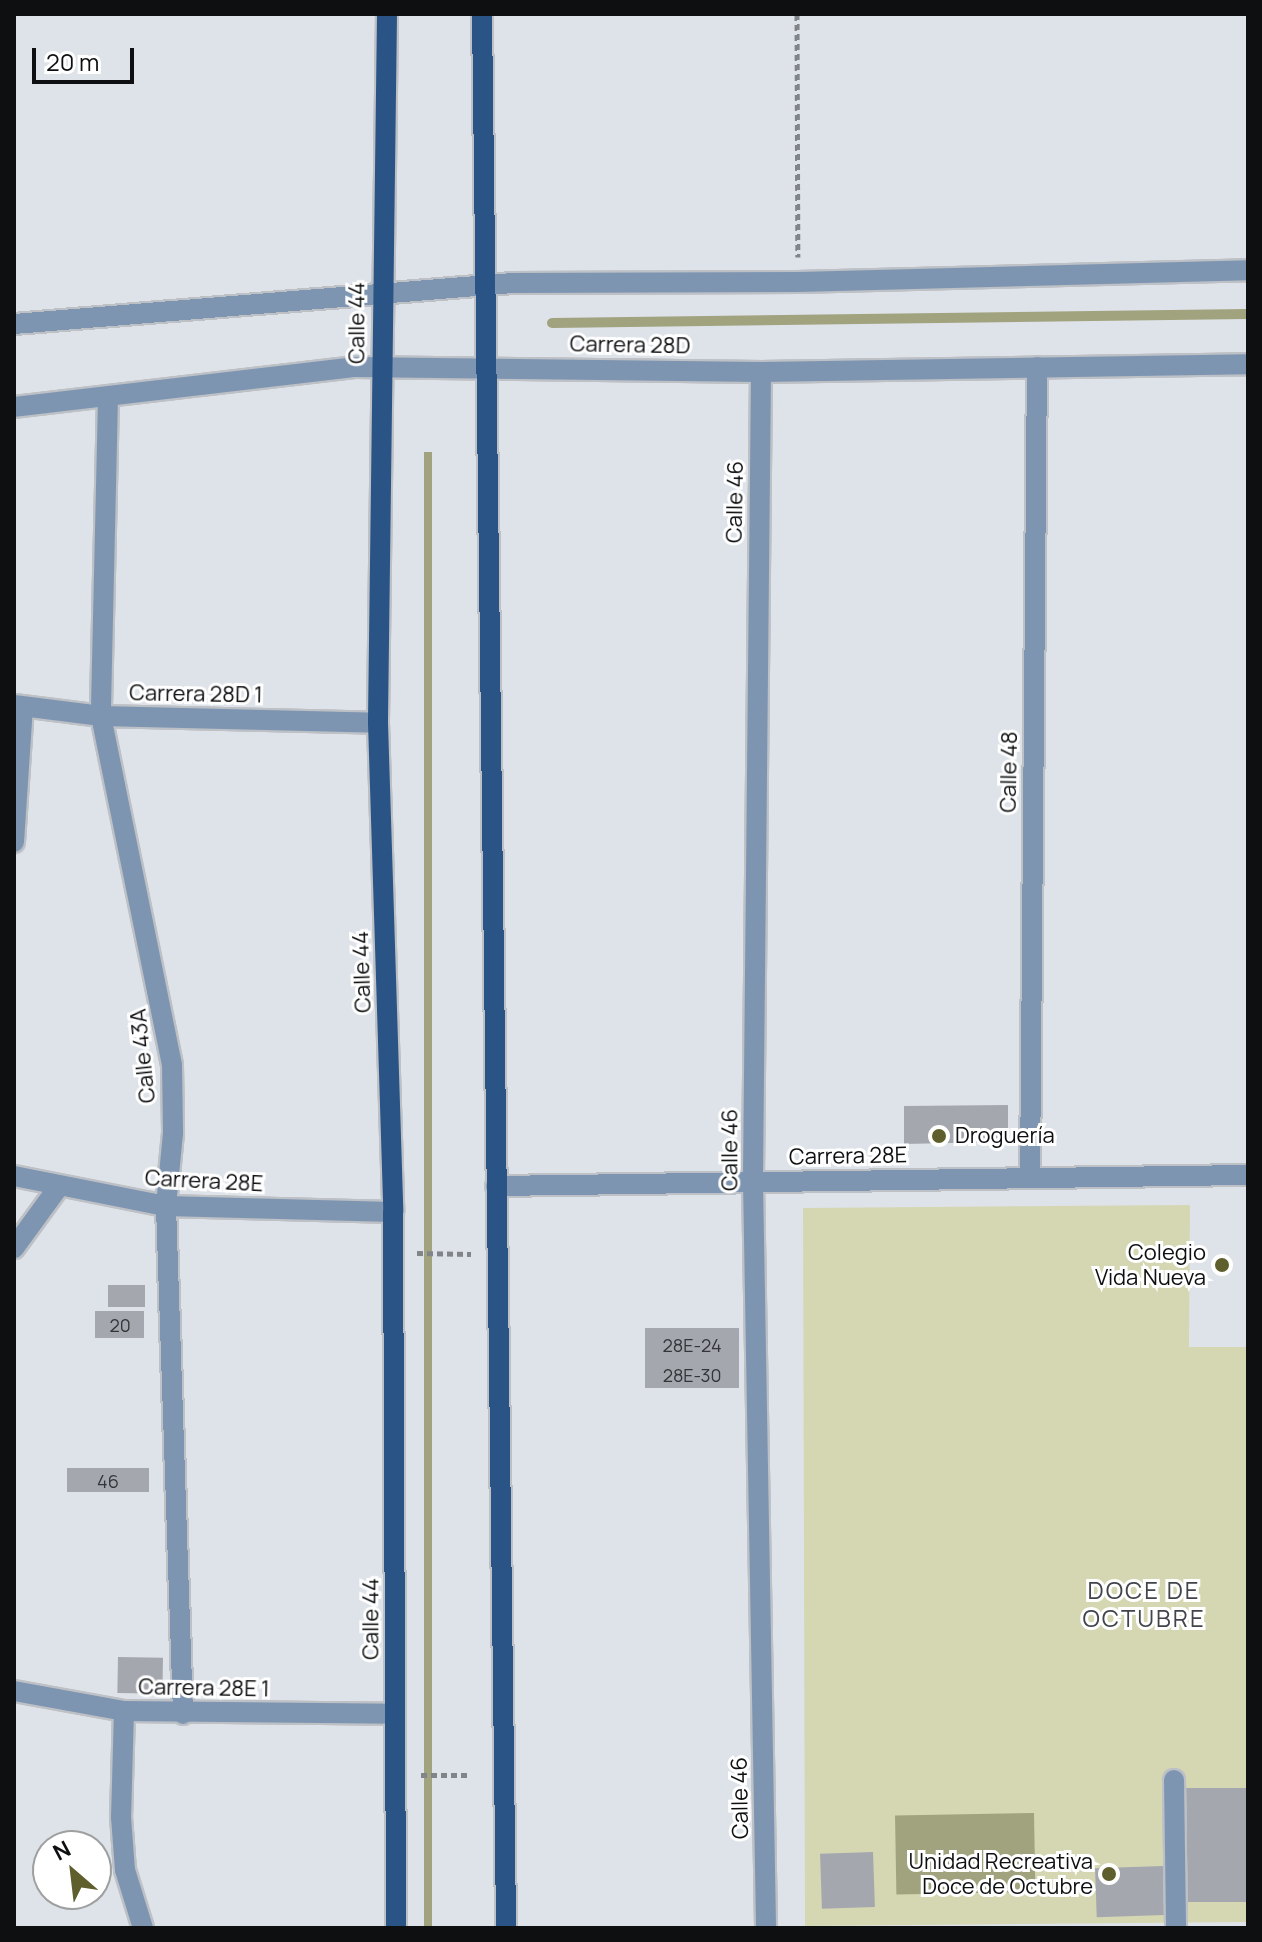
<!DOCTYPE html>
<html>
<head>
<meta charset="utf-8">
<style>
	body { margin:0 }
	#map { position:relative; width:1262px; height:1942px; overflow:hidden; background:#dee3e9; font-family:Manrope,sans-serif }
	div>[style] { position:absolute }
	.green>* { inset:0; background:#d5d7b3 }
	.water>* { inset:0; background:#a1a37e; transform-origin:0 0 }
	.stream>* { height:10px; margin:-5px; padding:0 5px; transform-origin:5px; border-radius:5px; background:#a1a37e }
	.building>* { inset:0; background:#a4a8ae; transform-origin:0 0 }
	.path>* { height:5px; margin-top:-2.5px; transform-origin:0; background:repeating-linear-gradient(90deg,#818589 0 6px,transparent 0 10px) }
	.roads { filter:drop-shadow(2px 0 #bdc1c6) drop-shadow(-2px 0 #bdc1c6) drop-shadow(0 2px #bdc1c6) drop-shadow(0 -2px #bdc1c6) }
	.minor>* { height:20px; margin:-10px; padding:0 10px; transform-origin:10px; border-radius:10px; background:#7e95b2 }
	.major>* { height:20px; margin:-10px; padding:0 10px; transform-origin:10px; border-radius:10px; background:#2a5485 }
	.dots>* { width:22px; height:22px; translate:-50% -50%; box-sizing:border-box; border:4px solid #fff; border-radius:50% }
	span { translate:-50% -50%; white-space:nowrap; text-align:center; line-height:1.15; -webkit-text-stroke:6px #fff; paint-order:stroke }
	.number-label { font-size:18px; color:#333538 }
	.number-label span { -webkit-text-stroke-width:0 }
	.street-label { font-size:22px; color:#0d0f10 }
	.poi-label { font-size:22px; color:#0d0f10 }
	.left { translate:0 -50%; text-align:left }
	.right { translate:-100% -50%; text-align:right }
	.neighbourhood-label { font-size:24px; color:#41454a; letter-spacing:2px }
	.frame { position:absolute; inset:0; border:16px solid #0d0f10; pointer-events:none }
	.north { position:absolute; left:32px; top:1830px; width:80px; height:80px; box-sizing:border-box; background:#fff; border:2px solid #9e9f9f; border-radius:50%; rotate:332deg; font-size:22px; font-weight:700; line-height:32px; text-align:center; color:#0d0f10 }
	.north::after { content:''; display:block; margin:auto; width:28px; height:36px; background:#5e5f2c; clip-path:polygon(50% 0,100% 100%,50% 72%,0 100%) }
	.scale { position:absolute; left:32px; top:48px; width:102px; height:36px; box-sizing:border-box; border:4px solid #0d0f10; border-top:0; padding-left:10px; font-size:24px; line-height:28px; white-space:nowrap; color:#0d0f10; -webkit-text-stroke:6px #fff; paint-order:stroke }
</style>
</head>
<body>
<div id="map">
	<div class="green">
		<div style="clip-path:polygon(1190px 1205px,1189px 1347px,1248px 1347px,1248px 1922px,805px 1926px,803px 1208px)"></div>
	</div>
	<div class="water">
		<div style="left:424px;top:452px;width:8px;height:1476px"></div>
		<div style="left:1034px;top:1813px;width:79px;height:139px;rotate:89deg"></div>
	</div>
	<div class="stream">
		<div style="left:552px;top:323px;width:696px;rotate:-0.74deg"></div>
	</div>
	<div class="building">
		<div style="clip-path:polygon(1008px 1105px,1008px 1130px,996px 1142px,904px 1144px,904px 1106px)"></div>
		<div style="left:108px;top:1285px;width:37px;height:22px"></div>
		<div style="left:144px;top:1311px;width:27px;height:49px;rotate:90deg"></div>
		<div style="left:739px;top:1328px;width:60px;height:94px;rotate:90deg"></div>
		<div style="left:149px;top:1468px;width:24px;height:82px;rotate:90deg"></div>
		<div style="left:118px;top:1657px;width:45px;height:36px;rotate:1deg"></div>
		<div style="left:1248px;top:1788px;width:114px;height:68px;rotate:90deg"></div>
		<div style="left:873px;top:1852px;width:55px;height:53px;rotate:88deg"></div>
		<div style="left:1163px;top:1866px;width:49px;height:68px;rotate:88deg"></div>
	</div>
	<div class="path">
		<div style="left:797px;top:14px;width:243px;rotate:89.8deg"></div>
		<div style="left:417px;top:1253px;width:54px;rotate:1.1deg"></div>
		<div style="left:421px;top:1775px;width:50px"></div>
	</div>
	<div class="roads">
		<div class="minor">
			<div style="left:14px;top:324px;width:498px;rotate:-4.7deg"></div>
			<div style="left:510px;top:283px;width:288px;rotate:-0.2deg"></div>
			<div style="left:798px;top:282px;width:450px;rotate:-1.5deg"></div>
			<div style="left:761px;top:372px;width:809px;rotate:90.57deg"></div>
			<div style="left:753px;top:1181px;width:747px;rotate:89deg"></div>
			<div style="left:108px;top:398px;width:318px;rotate:91.3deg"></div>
			<div style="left:101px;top:716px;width:357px;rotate:78.5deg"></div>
			<div style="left:172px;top:1066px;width:67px;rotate:89.1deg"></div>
			<div style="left:173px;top:1133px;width:73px;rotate:95.5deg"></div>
			<div style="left:166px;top:1206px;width:508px;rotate:88.08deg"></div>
			<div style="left:14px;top:407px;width:343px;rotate:-6.7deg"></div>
			<div style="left:355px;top:367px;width:406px;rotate:0.7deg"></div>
			<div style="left:761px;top:372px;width:487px;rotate:-0.9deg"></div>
			<div style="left:14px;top:705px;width:88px;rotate:7.2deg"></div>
			<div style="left:101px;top:716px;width:277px;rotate:1.4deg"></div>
			<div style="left:14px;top:842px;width:135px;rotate:-86.2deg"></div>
			<div style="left:14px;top:1176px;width:155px;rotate:11.2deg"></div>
			<div style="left:166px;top:1206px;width:227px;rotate:1.5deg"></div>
			<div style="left:1030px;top:1178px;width:811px;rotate:-89.51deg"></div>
			<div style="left:496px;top:1186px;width:752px;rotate:-0.84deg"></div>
			<div style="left:14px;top:1248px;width:73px;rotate:-53.9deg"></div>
			<div style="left:14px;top:1691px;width:112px;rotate:10.3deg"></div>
			<div style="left:124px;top:1711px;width:271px;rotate:0.6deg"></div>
			<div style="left:124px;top:1711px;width:106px;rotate:91.6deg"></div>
			<div style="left:121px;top:1817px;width:53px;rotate:85.7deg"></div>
			<div style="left:125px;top:1870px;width:61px;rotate:72.8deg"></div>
			<div style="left:1174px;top:1780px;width:148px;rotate:89.2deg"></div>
		</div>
		<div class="major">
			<div style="left:387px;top:14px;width:709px;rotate:90.73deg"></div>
			<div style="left:378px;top:723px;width:489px;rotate:88.2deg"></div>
			<div style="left:393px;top:1212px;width:716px;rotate:89.76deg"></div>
			<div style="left:482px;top:14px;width:1914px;rotate:89.28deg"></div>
		</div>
	</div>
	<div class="dots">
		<div style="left:939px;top:1136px;background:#5e5f2c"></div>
		<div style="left:1222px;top:1265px;background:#5e5f2c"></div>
		<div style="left:1109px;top:1874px;background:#5e5f2c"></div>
	</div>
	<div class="number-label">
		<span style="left:120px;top:1325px">20</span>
		<span style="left:692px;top:1345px">28E-24</span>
		<span style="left:692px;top:1375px">28E-30</span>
		<span style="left:108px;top:1481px">46</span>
	</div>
	<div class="street-label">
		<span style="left:357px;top:323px;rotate:-90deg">Calle 44</span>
		<span style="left:630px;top:345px;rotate:1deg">Carrera 28D</span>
		<span style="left:735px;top:502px;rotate:-89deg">Calle 46</span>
		<span style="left:196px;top:694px;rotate:1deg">Carrera 28D 1</span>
		<span style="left:1009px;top:772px;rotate:-89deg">Calle 48</span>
		<span style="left:362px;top:972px;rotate:-92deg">Calle 44</span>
		<span style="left:143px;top:1056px;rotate:-96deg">Calle 43A</span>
		<span style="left:730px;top:1150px;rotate:-90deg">Calle 46</span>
		<span style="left:848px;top:1156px;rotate:-1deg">Carrera 28E</span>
		<span style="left:204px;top:1181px;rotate:3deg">Carrera 28E</span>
		<span style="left:371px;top:1619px;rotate:-90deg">Calle 44</span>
		<span style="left:204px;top:1688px;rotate:1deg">Carrera 28E 1</span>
		<span style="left:740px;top:1798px;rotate:-91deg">Calle 46</span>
	</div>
	<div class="poi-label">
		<span class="left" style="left:955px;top:1136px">Droguería</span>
		<span class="right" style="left:1206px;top:1265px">Colegio<br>Vida Nueva</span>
		<span class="right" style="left:1093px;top:1874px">Unidad Recreativa<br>Doce de Octubre</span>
	</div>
	<div class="neighbourhood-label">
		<span style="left:1144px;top:1604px">DOCE DE<br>OCTUBRE</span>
	</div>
	<div class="frame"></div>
	<div class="north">N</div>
	<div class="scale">20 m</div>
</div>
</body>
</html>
